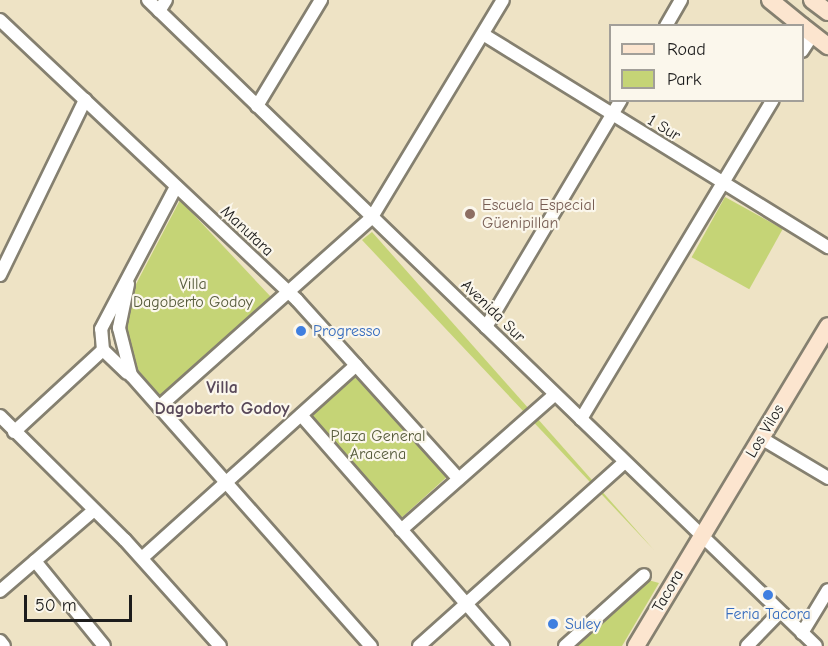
<!DOCTYPE html>
<html>
<head>
<meta charset="utf-8">
<style>
	body { margin:0 }
	#map { position:relative; width:828px; height:646px; overflow:hidden; background:#eee3c5; font-family:"Comic Neue",sans-serif }
	div>[style] { position:absolute }
	.green>* { inset:0; background:#c5d476; transform-origin:0 0 }
	.roads { filter:drop-shadow(2px 0 #858070) drop-shadow(-2px 0 #858070) drop-shadow(0 2px #858070) drop-shadow(0 -2px #858070) }
	.street>* { height:12px; margin:-6px; padding:0 6px; transform-origin:6px; border-radius:6px; background:#fff }
	.secondary>* { height:16px; margin:-8px; padding:0 8px; transform-origin:8px; border-radius:8px; background:#fce5cf }
	.dots>* { width:16px; height:16px; translate:-50% -50%; box-sizing:border-box; border:3px solid #fbf7ec; border-radius:50% }
	span { translate:-50% -50%; white-space:nowrap; text-align:center; line-height:1.15; -webkit-text-stroke:4.5px #fbf7ec; paint-order:stroke }
	.street-label { font-size:16px; color:#1c1c1c }
	.education-label { font-size:16px; color:#785e54 }
	.left { translate:0 -50%; text-align:left }
	.park-label { font-size:16px; color:#575c3c }
	.shop-label { font-size:16px; color:#366cbe }
	.neighbourhood-label { font-size:18px; color:#584859; font-weight:700 }
	.legend { position:absolute; left:609px; top:24px; width:195px; height:78px; box-sizing:border-box; background:#fbf7ec; border:2px solid #a29f99; margin:0; padding:8px 10px; list-style:none; font-size:18px; color:#1c1c1c }
	.legend li { display:flex; align-items:center; gap:12px; height:30px }
	.legend b { width:30px; border:2px solid #a29f99 }
	.scale { position:absolute; left:24px; top:595px; width:108px; height:27px; box-sizing:border-box; border:3px solid #1c1c1c; border-top:0; padding-left:8px; font-size:18px; line-height:21px; white-space:nowrap; color:#1c1c1c; -webkit-text-stroke:4px #fbf7ec; paint-order:stroke }
</style>
</head>
<body>
<div id="map">
	<div class="green">
		<div style="left:725px;top:197px;width:66px;height:69px;rotate:29deg"></div>
		<div style="clip-path:polygon(180px 200px,271px 297px,160px 397px,138px 370px,125px 327px,134px 288px)"></div>
		<div style="clip-path:polygon(372px 232px,654px 550px,362px 240px)"></div>
		<div style="left:356px;top:373px;width:138px;height:63px;rotate:48deg"></div>
		<div style="clip-path:polygon(648px 580px,659px 583px,622px 646px,572px 646px)"></div>
	</div>
	<div class="roads">
		<div class="street">
			<div style="left:148px;top:0;width:929px;rotate:44.04deg"></div>
			<div style="left:159px;top:11px;width:13px;rotate:-58deg"></div>
			<div style="left:0;top:20px;width:408px;rotate:43.3deg"></div>
			<div style="left:297px;top:300px;width:241px;rotate:47.9deg"></div>
			<div style="left:666px;top:26px;width:30px;rotate:-60deg"></div>
			<div style="left:486px;top:36px;width:402px;rotate:31.7deg"></div>
			<div style="left:802px;top:51px;width:20px;rotate:-57deg"></div>
			<div style="left:257px;top:106px;width:124px;rotate:-58.9deg"></div>
			<div style="left:0;top:275px;width:195px;rotate:-64.1deg"></div>
			<div style="left:128px;top:284px;width:45px;rotate:101.6deg"></div>
			<div style="left:119px;top:328px;width:49px;rotate:75.7deg"></div>
			<div style="left:131px;top:375px;width:362px;rotate:48.5deg"></div>
			<div style="left:486px;top:327px;width:264px;rotate:-59.3deg"></div>
			<div style="left:127px;top:373px;width:33px;rotate:-136deg"></div>
			<div style="left:103px;top:350px;width:21px;rotate:-95deg"></div>
			<div style="left:101px;top:329px;width:161px;rotate:-62.2deg"></div>
			<div style="left:159px;top:407px;width:285px;rotate:-41.7deg"></div>
			<div style="left:372px;top:217px;width:253px;rotate:-58.9deg"></div>
			<div style="left:301px;top:415px;width:307px;rotate:48.8deg"></div>
			<div style="left:0;top:416px;width:176px;rotate:44.8deg"></div>
			<div style="left:125px;top:540px;width:142px;rotate:48.1deg"></div>
			<div style="left:581px;top:419px;width:372px;rotate:-59deg"></div>
			<div style="left:14px;top:432px;width:121px;rotate:-42.7deg"></div>
			<div style="left:761px;top:438px;width:78px;rotate:30.8deg"></div>
			<div style="left:401px;top:530px;width:205px;rotate:-41.4deg"></div>
			<div style="left:142px;top:558px;width:288px;rotate:-42deg"></div>
			<div style="left:35px;top:561px;width:109px;rotate:50.9deg"></div>
			<div style="left:0;top:591px;width:123px;rotate:-40.7deg"></div>
			<div style="left:802px;top:633px;width:50px;rotate:-58.8deg"></div>
			<div style="left:0;top:641px;width:6px;rotate:51deg"></div>
			<div style="left:419px;top:646px;width:276px;rotate:-41.8deg"></div>
			<div style="left:565px;top:646px;width:106px;rotate:-41.9deg"></div>
			<div style="left:747px;top:646px;width:47px;rotate:-45.9deg"></div>
		</div>
		<div class="secondary">
			<div style="left:770px;top:0;width:41px;rotate:39.1deg"></div>
			<div style="left:812px;top:0;width:20px;rotate:37deg"></div>
			<div style="left:802px;top:26px;width:33px;rotate:38deg"></div>
			<div style="left:636px;top:646px;width:373px;rotate:-59deg"></div>
		</div>
	</div>
	<div class="dots">
		<div style="left:470px;top:214px;background:#8d6e63"></div>
		<div style="left:301px;top:331px;background:#3f7fe0"></div>
		<div style="left:768px;top:595px;background:#3f7fe0"></div>
		<div style="left:553px;top:624px;background:#3f7fe0"></div>
	</div>
	<div class="street-label">
		<span style="left:664px;top:128px;rotate:31deg">1 Sur</span>
		<span style="left:247px;top:231px;rotate:43deg">Manutara</span>
		<span style="left:493px;top:311px;rotate:44deg">Avenida Sur</span>
		<span style="left:765px;top:431px;rotate:-59deg">Los Vilos</span>
		<span style="left:668px;top:591px;rotate:-60deg">Tacora</span>
	</div>
	<div class="education-label">
		<span class="left" style="left:482px;top:214px">Escuela Especial<br>Güenipillan</span>
	</div>
	<div class="park-label">
		<span style="left:193px;top:293px">Villa<br>Dagoberto Godoy</span>
		<span style="left:378px;top:445px">Plaza General<br>Aracena</span>
	</div>
	<div class="shop-label">
		<span class="left" style="left:313px;top:331px">Progresso</span>
		<span style="left:768px;top:614px">Feria Tacora</span>
		<span class="left" style="left:565px;top:624px">Suley</span>
	</div>
	<div class="neighbourhood-label">
		<span style="left:222px;top:399px">Villa<br>Dagoberto Godoy</span>
	</div>
	<ul class="legend">
	<li><b style="height:8px;background:#fce5cf"></b>Road</li>
	<li><b style="height:16px;background:#c5d476"></b>Park</li>
	</ul>
	<div class="scale">50 m</div>
</div>
</body>
</html>
